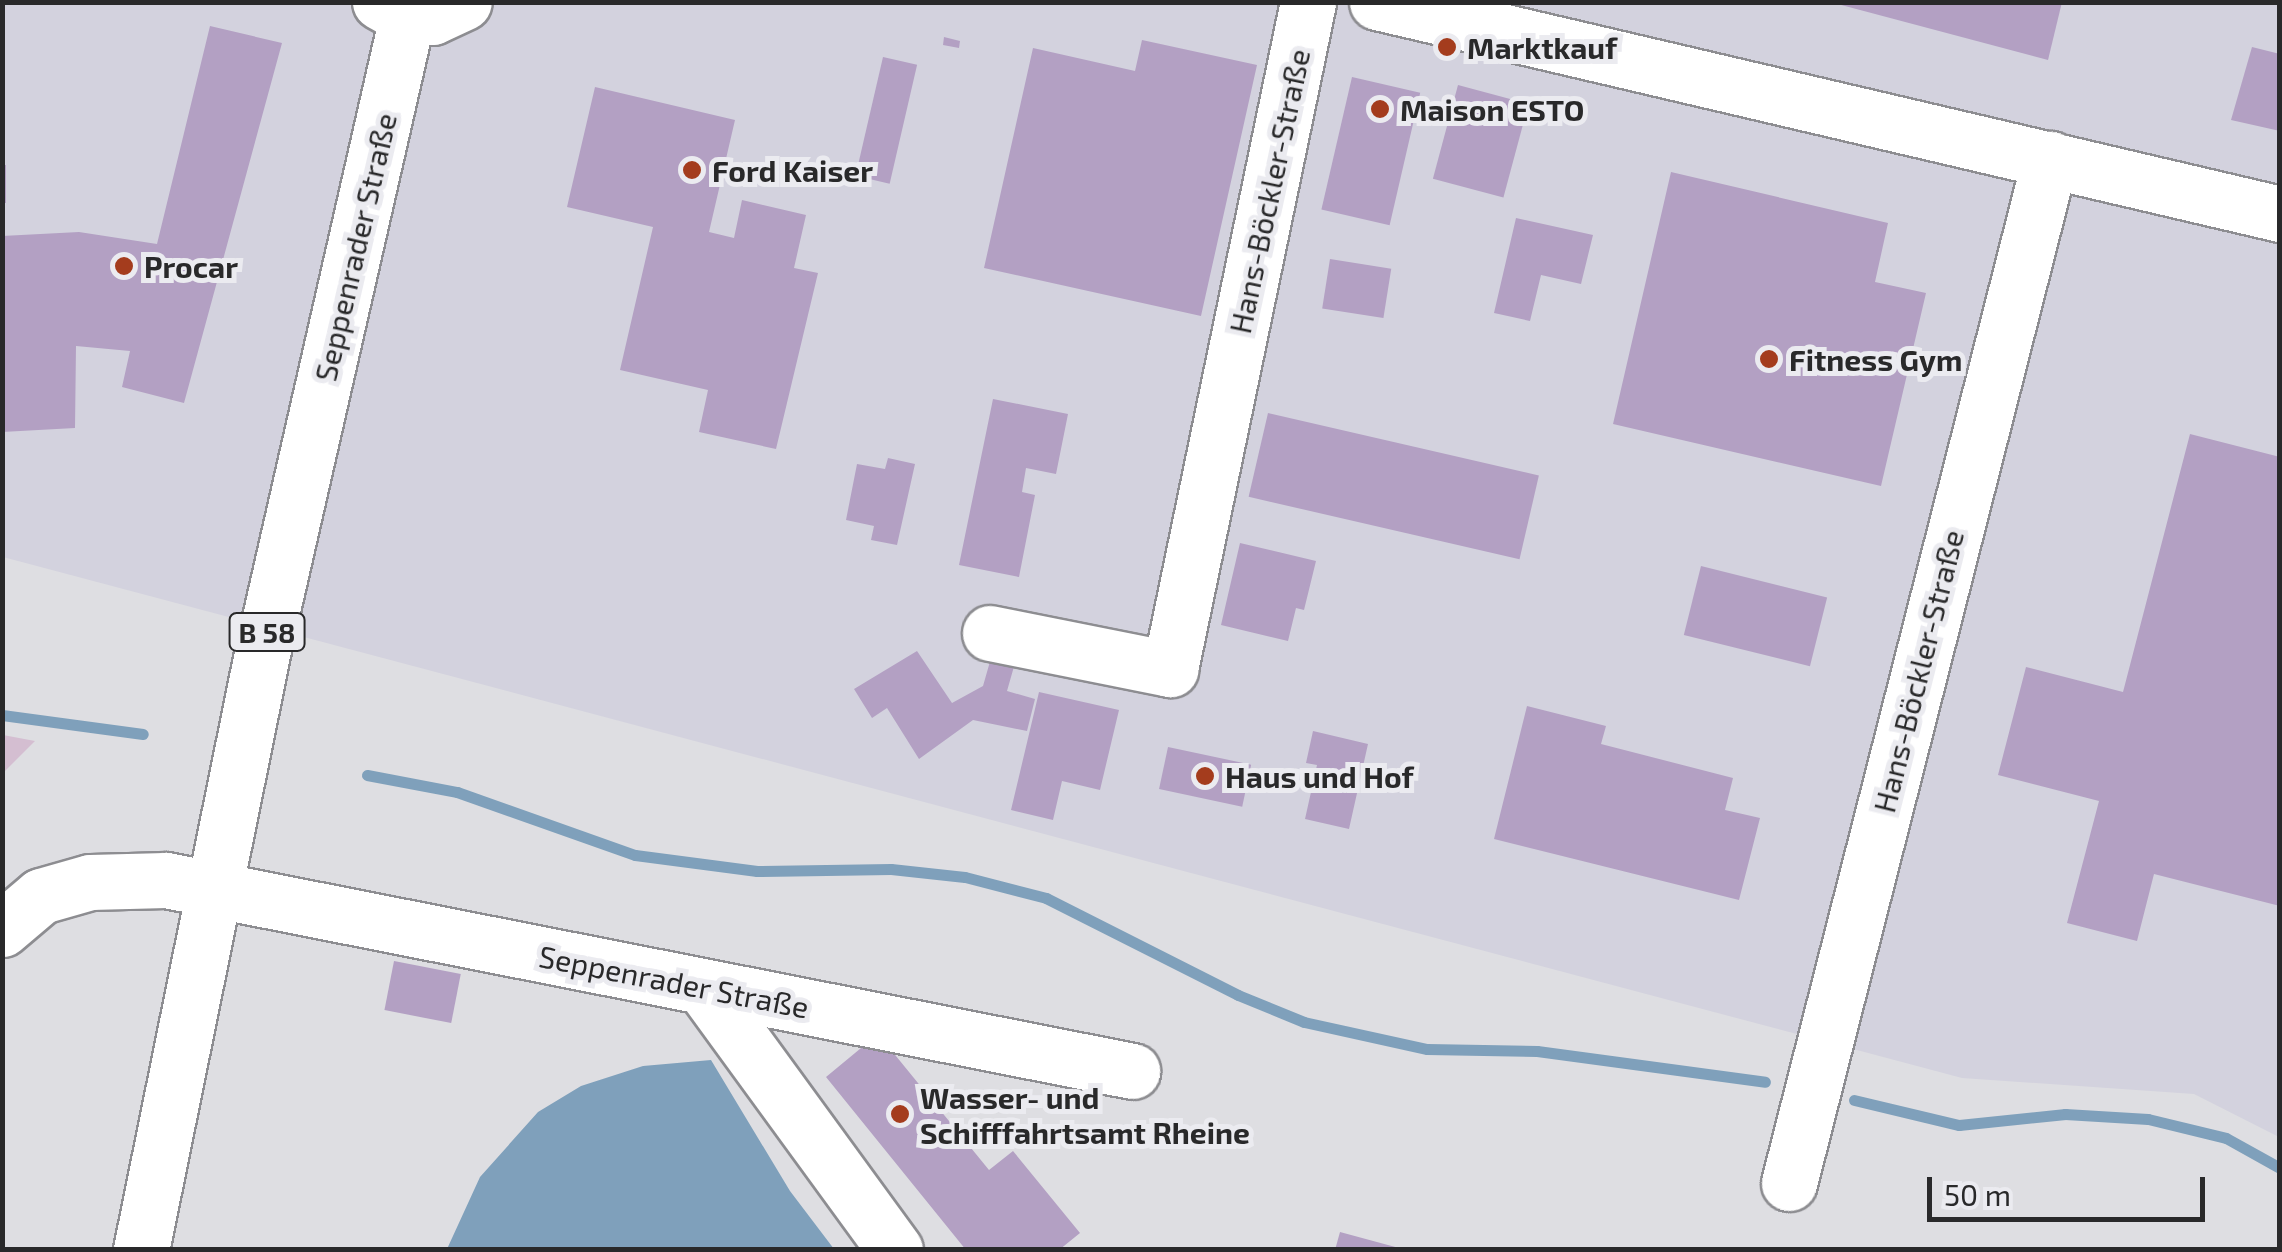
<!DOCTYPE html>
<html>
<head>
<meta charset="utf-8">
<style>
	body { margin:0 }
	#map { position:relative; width:2282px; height:1252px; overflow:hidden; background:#dedee2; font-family:"Exo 2",sans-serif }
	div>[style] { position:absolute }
	.built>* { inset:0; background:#d3d2de }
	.green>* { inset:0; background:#d4bed1 }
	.water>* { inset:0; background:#7fa0bb }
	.stream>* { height:11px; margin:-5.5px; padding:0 5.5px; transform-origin:5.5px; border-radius:5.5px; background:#7fa0bb }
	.building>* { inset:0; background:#b3a0c3; transform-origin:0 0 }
	.roads { filter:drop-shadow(2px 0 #8d8d91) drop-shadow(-2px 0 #8d8d91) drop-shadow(0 2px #8d8d91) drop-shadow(0 -2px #8d8d91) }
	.minor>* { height:55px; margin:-27.5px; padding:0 27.5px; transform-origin:27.5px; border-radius:27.5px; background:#fff }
	.major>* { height:55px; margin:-27.5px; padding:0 27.5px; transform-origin:27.5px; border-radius:27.5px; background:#fff }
	.dots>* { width:28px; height:28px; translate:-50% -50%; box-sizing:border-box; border:5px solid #ebebf0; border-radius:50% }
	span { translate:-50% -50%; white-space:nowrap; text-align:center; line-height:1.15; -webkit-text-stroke:10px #ebebf0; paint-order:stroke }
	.shield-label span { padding:2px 8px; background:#ebebf0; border:2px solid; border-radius:8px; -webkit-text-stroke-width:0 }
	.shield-label { font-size:28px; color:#29292a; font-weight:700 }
	.poi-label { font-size:30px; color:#29292a; font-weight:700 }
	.left { translate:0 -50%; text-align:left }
	.street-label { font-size:30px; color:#29292a }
	.frame { position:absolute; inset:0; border:5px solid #29292a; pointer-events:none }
	.scale { position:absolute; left:1927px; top:1177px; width:278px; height:45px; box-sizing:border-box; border:5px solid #29292a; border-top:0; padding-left:12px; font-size:30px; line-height:35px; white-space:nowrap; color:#29292a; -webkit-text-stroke:8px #ebebf0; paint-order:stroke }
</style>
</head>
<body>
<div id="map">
	<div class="built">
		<div style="clip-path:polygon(2px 3px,2279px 3px,2279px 1137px,2194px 1094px,1962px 1078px,3px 557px)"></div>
	</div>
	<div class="green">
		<div style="clip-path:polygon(3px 735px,35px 741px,3px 773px,2px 735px)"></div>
	</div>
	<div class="water">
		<div style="clip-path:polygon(711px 1060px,790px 1191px,834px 1249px,447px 1249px,480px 1177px,538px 1112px,581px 1086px,643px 1066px)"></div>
	</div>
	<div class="stream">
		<div style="left:2px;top:715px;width:142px;rotate:7.7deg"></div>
		<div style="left:367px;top:775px;width:92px;rotate:10.7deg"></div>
		<div style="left:457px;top:792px;width:189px;rotate:19.5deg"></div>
		<div style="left:635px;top:855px;width:123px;rotate:7.5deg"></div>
		<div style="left:757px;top:871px;width:134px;rotate:-0.9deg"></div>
		<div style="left:891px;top:869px;width:74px;rotate:6.2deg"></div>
		<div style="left:965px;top:877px;width:84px;rotate:14.5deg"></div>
		<div style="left:1046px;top:898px;width:215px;rotate:26.8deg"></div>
		<div style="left:1238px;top:995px;width:71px;rotate:22.2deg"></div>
		<div style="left:1304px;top:1022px;width:126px;rotate:12.4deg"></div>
		<div style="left:1427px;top:1049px;width:110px;rotate:1deg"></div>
		<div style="left:1537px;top:1051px;width:230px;rotate:7.7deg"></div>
		<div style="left:1854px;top:1100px;width:108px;rotate:13.4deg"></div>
		<div style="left:1959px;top:1125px;width:107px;rotate:-5.9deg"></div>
		<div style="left:2065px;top:1114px;width:83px;rotate:3.4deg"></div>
		<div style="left:2148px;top:1119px;width:80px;rotate:13.7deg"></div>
		<div style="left:2226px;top:1138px;width:62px;rotate:29.1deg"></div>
	</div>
	<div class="building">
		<div style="clip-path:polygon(1830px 2px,2062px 2px,2048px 60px)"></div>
		<div style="clip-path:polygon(210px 26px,282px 43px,184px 403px,122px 387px,130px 351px,76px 346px,75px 428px,2px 432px,2px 236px,79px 232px,157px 244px)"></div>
		<div style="clip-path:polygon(944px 37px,960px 41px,959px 48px,943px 45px)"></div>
		<div style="clip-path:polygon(1142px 40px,1257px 65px,1201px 316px,984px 268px,1033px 48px,1135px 71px)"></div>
		<div style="clip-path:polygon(2252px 47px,2280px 54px,2280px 131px,2231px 120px)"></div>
		<div style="left:883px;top:57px;width:35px;height:122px;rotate:13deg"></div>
		<div style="left:1352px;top:77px;width:70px;height:136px;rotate:13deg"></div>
		<div style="left:1458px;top:85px;width:73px;height:97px;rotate:15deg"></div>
		<div style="clip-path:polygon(595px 87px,735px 120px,709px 232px,734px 238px,742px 200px,806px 215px,794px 268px,818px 273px,776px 449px,699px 432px,708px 390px,620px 370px,653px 227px,567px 207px)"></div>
		<div style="left:2px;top:165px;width:4px;height:38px"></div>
		<div style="clip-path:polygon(1671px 172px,1888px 223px,1875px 282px,1926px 293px,1881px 486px,1613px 424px)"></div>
		<div style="clip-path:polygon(1516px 218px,1593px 235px,1581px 284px,1541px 275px,1530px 321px,1494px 313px)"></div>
		<div style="left:1330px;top:259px;width:62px;height:50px;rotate:9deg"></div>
		<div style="clip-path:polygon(993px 399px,1068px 414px,1056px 474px,1026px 468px,1022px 492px,1035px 495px,1019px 577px,959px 565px)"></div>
		<div style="left:1268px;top:413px;width:278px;height:86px;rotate:13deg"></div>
		<div style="clip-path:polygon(2190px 434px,2280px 457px,2280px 906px,2154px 874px,2137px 941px,2067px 923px,2099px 801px,1998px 775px,2026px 667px,2123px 692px)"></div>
		<div style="clip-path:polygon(888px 458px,915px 464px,897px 545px,871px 540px,874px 526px,846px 520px,857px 464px,885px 469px)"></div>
		<div style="clip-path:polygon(1240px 543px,1316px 561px,1304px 610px,1296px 608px,1288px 641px,1221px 625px)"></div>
		<div style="left:1701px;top:566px;width:130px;height:71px;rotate:14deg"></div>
		<div style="clip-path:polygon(917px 651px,952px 703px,983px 686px,991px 658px,1015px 663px,1007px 691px,1035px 699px,1027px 731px,973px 720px,919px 759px,887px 708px,872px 718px,854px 689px)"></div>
		<div style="clip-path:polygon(1039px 692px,1119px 710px,1100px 790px,1062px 781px,1053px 820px,1011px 810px)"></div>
		<div style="clip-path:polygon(1527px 706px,1606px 726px,1601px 744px,1733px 778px,1725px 810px,1760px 818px,1739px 900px,1494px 839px)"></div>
		<div style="clip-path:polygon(1313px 731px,1368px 744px,1349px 829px,1305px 819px,1317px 765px,1306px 763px)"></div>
		<div style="left:1168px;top:747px;width:85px;height:43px;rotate:12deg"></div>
		<div style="left:394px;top:961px;width:68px;height:50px;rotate:11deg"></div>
		<div style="clip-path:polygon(878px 1034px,989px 1170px,1013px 1151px,1080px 1233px,1059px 1250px,966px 1250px,826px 1077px)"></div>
		<div style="clip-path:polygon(1340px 1232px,1399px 1248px,1399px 1250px,1335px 1250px)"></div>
	</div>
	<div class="roads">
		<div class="minor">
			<div style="left:1377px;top:2px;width:928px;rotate:13.21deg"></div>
			<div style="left:990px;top:633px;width:184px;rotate:11.3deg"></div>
			<div style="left:1170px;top:669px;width:681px;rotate:-78.31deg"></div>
			<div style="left:2px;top:929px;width:51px;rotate:-40.2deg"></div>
			<div style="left:41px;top:896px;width:51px;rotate:-15.9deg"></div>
			<div style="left:90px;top:882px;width:76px;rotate:-1.5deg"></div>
			<div style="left:166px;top:880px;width:985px;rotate:11.18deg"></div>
			<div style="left:704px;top:988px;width:324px;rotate:53.9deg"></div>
			<div style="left:1789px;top:1183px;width:1057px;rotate:-75.7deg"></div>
		</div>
		<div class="major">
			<div style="left:380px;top:2px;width:31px;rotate:29deg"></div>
			<div style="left:407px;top:17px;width:25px"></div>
			<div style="left:432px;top:17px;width:35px;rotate:-25deg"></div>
			<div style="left:141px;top:1250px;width:613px;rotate:-78.53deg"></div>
			<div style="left:263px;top:649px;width:648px;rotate:-77.16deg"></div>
		</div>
	</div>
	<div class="dots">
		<div style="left:1447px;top:47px;background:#a43c1d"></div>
		<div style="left:1380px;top:109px;background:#a43c1d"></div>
		<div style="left:692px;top:170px;background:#a43c1d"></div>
		<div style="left:124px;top:266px;background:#a43c1d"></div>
		<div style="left:1769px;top:359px;background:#a43c1d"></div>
		<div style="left:1205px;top:776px;background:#a43c1d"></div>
		<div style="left:900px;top:1114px;background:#a43c1d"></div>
	</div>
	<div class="shield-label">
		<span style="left:267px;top:632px">B 58</span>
	</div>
	<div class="poi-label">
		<span class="left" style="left:1467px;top:47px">Marktkauf</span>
		<span class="left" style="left:1400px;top:109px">Maison ESTO</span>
		<span class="left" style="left:712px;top:170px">Ford Kaiser</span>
		<span class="left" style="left:144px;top:266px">Procar</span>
		<span class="left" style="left:1789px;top:359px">Fitness Gym</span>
		<span class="left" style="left:1225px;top:776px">Haus und Hof</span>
		<span class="left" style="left:920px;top:1114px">Wasser- und<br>Schifffahrtsamt Rheine</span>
	</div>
	<div class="street-label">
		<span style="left:1269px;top:191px;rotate:-78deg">Hans-Böckler-Straße</span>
		<span style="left:355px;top:247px;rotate:-77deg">Seppenrader Straße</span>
		<span style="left:1918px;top:671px;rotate:-76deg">Hans-Böckler-Straße</span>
		<span style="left:674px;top:981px;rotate:11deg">Seppenrader Straße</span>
	</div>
	<div class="frame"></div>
	<div class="scale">50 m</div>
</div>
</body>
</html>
